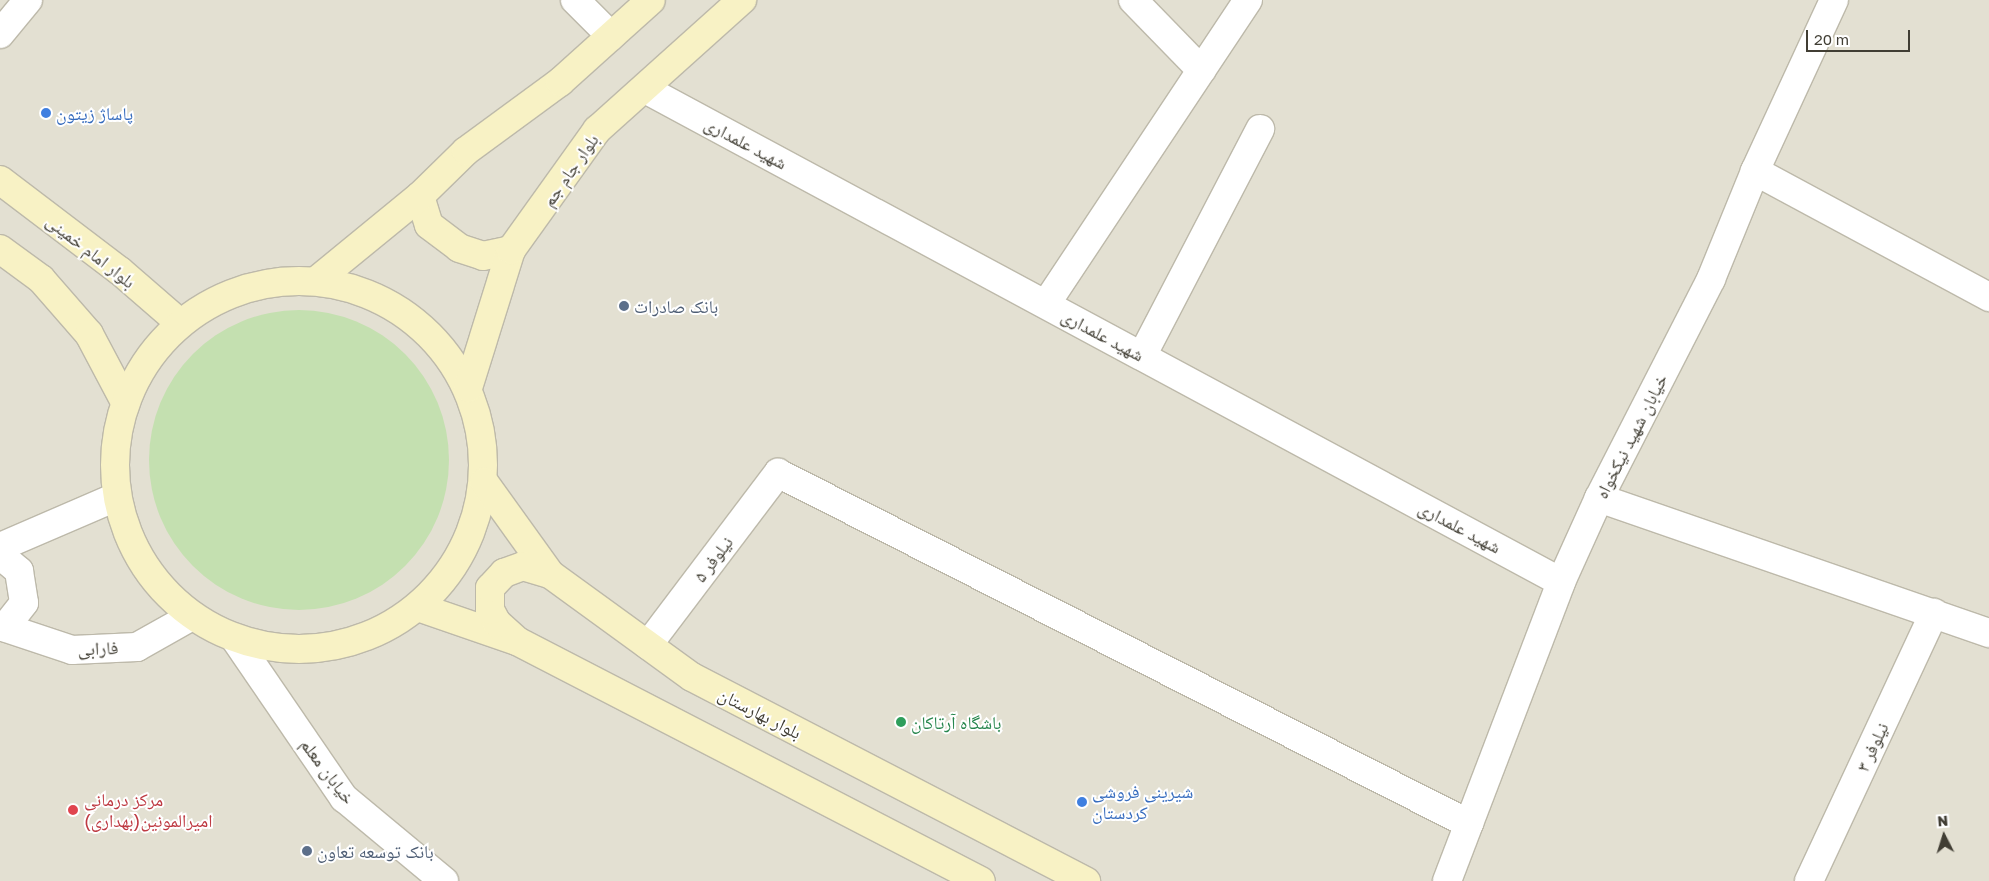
<!DOCTYPE html>
<html>
<head>
<meta charset="utf-8">
<style>
	body { margin:0 }
	#map { position:relative; width:1989px; height:881px; overflow:hidden; background:#f0ede4; font-family:"Golos Text","Noto Naskh Arabic",sans-serif }
	div>[style] { position:absolute }
	.residential>* { inset:0; background:#e3e0d2; transform-origin:0 0 }
	.green>* { inset:0; background:#c4e0b0 }
	.round { border-radius:50% }
	.roads { filter:drop-shadow(1px 0 #bdb9aa) drop-shadow(-1px 0 #bdb9aa) drop-shadow(0 1px #bdb9aa) drop-shadow(0 -1px #bdb9aa) }
	.minor>* { height:28px; margin:-14px; padding:0 14px; transform-origin:14px; border-radius:14px; background:#fff }
	.tertiary>* { height:28px; margin:-14px; padding:0 14px; transform-origin:14px; border-radius:14px; background:#fff }
	.secondary>* { height:28px; margin:-14px; padding:0 14px; transform-origin:14px; border-radius:14px; background:#f8f2c5 }
	.secondary>.ring { margin:-14px; padding:0; box-sizing:content-box; background:none; border:28px solid #f8f2c5; border-radius:50% }
	.dots>* { width:14px; height:14px; translate:-50% -50%; box-sizing:border-box; border:2px solid #fff; border-radius:50% }
	span { translate:-50% -50%; white-space:nowrap; text-align:center; line-height:1.15; -webkit-text-stroke:4px #fff; paint-order:stroke }
	.shop-label { font-size:18px; color:#366cbe }
	.left { translate:0 -50%; text-align:left }
	.street-label { font-size:18px; color:#413e34 }
	.service-label { font-size:18px; color:#4e5e75 }
	.leisure-label { font-size:18px; color:#27864d }
	.health-label { font-size:18px; color:#be3a42 }
	.north { position:absolute; left:1919px; top:811px; width:50px; height:50px; -webkit-text-stroke:4px #fff; paint-order:stroke; rotate:355deg; font-size:14px; font-weight:700; line-height:20px; text-align:center; color:#413e34 }
	.north::after { content:''; display:block; margin:auto; width:18px; height:22px; background:#413e34; clip-path:polygon(50% 0,100% 100%,50% 72%,0 100%) }
	.scale { position:absolute; left:1806px; top:30px; width:104px; height:22px; box-sizing:border-box; border:2px solid #413e34; border-top:0; padding-left:6px; font-size:15px; line-height:18px; white-space:nowrap; color:#413e34; -webkit-text-stroke:4px #fff; paint-order:stroke }
</style>
</head>
<body>
<div id="map">
	<div class="residential">
		<div style="left:0;top:0;width:1989px;height:881px"></div>
	</div>
	<div class="green">
		<div class="round" style="left:149px;top:310px;width:300px;height:300px"></div>
	</div>
	<div class="roads">
		<div class="minor">
			<div style="left:575px;top:0;width:51px;rotate:45deg"></div>
			<div style="left:1133px;top:0;width:98px;rotate:45.8deg"></div>
			<div style="left:0;top:34px;width:44px;rotate:-50.5deg"></div>
			<div style="left:645px;top:89px;width:1040px;rotate:28.29deg"></div>
			<div style="left:1755px;top:171px;width:266px;rotate:28.3deg"></div>
			<div style="left:1046px;top:304px;width:365px;rotate:-56.4deg"></div>
			<div style="left:1142px;top:356px;width:256px;rotate:-62.5deg"></div>
			<div style="left:1599px;top:498px;width:413px;rotate:19.1deg"></div>
			<div style="left:648px;top:645px;width:216px;rotate:-52.9deg"></div>
			<div style="left:778px;top:473px;width:775px;rotate:26.93deg"></div>
			<div style="left:1447px;top:881px;width:320px;rotate:-69.1deg"></div>
			<div style="left:1561px;top:582px;width:92px;rotate:-65.7deg"></div>
			<div style="left:1599px;top:498px;width:246px;rotate:-62.9deg"></div>
			<div style="left:1711px;top:279px;width:117px;rotate:-67.8deg"></div>
			<div style="left:1755px;top:171px;width:188px;rotate:-65.2deg"></div>
			<div style="left:1809px;top:881px;width:296px;rotate:-65deg"></div>
		</div>
		<div class="tertiary">
			<div style="left:0;top:547px;width:126px;rotate:-23.3deg"></div>
			<div style="left:0;top:555px;width:25px;rotate:40deg"></div>
			<div style="left:19px;top:571px;width:32px;rotate:81deg"></div>
			<div style="left:24px;top:603px;width:31px;rotate:128deg"></div>
			<div style="left:0;top:626px;width:76px;rotate:18.4deg"></div>
			<div style="left:72px;top:650px;width:65px;rotate:-2.6deg"></div>
			<div style="left:137px;top:647px;width:63px;rotate:-29.4deg"></div>
			<div style="left:235px;top:639px;width:193px;rotate:55.6deg"></div>
			<div style="left:344px;top:798px;width:130px;rotate:39.7deg"></div>
		</div>
		<div class="secondary">
			<div style="left:0;top:180px;width:151px;rotate:37.2deg"></div>
			<div style="left:120px;top:271px;width:79px;rotate:40.9deg"></div>
			<div style="left:420px;top:196px;width:30px;rotate:73deg"></div>
			<div style="left:429px;top:225px;width:38px;rotate:37deg"></div>
			<div style="left:459px;top:248px;width:25px;rotate:18deg"></div>
			<div style="left:483px;top:256px;width:29px;rotate:-12deg"></div>
			<div style="left:0;top:249px;width:51px;rotate:36.2deg"></div>
			<div style="left:41px;top:279px;width:73px;rotate:48.9deg"></div>
			<div style="left:89px;top:334px;width:77px;rotate:62.1deg"></div>
			<div class="ring" style="left:115px;top:281px;width:340px;height:340px"></div>
			<div style="left:316px;top:281px;width:134px;rotate:-39.3deg"></div>
			<div style="left:420px;top:196px;width:64px;rotate:-44.4deg"></div>
			<div style="left:466px;top:151px;width:117px;rotate:-36.3deg"></div>
			<div style="left:560px;top:82px;width:122px;rotate:-42deg"></div>
			<div style="left:468px;top:388px;width:145px;rotate:-72.7deg"></div>
			<div style="left:511px;top:250px;width:148px;rotate:-54.4deg"></div>
			<div style="left:597px;top:130px;width:195px;rotate:-41.9deg"></div>
			<div style="left:484px;top:482px;width:113px;rotate:54.3deg"></div>
			<div style="left:550px;top:574px;width:175px;rotate:36deg"></div>
			<div style="left:692px;top:677px;width:444px;rotate:27.4deg"></div>
			<div style="left:418px;top:607px;width:105px;rotate:19deg"></div>
			<div style="left:517px;top:641px;width:522px;rotate:27.35deg"></div>
			<div style="left:516px;top:640px;width:25px;rotate:-138deg"></div>
			<div style="left:497px;top:623px;width:15px;rotate:-118deg"></div>
			<div style="left:490px;top:610px;width:22px;rotate:-90deg"></div>
			<div style="left:490px;top:588px;width:21px;rotate:-47deg"></div>
			<div style="left:504px;top:573px;width:20px;rotate:-20deg"></div>
			<div style="left:523px;top:566px;width:28px;rotate:17deg"></div>
		</div>
	</div>
	<div class="dots">
		<div style="left:46px;top:113px;background:#3f7fe0"></div>
		<div style="left:624px;top:306px;background:#5c6f8a"></div>
		<div style="left:901px;top:722px;background:#2e9e5b"></div>
		<div style="left:1082px;top:802px;background:#3f7fe0"></div>
		<div style="left:73px;top:810px;background:#e0444e"></div>
		<div style="left:307px;top:851px;background:#5c6f8a"></div>
	</div>
	<div class="shop-label">
		<span class="left" style="left:56px;top:113px">پاساژ زیتون</span>
		<span class="left" style="left:1092px;top:802px">شیرینی فروشی<br>کردستان</span>
	</div>
	<div class="street-label">
		<span style="left:746px;top:143px;rotate:28deg">شهید علمداری</span>
		<span style="left:570px;top:170px;rotate:-55deg">بلوار جام جم</span>
		<span style="left:91px;top:251px;rotate:38deg">بلوار امام خمینی</span>
		<span style="left:1103px;top:335px;rotate:28deg">شهید علمداری</span>
		<span style="left:1631px;top:436px;rotate:-63deg">خیابان شهید نیکخواه</span>
		<span style="left:1460px;top:527px;rotate:28deg">شهید علمداری</span>
		<span style="left:713px;top:559px;rotate:-53deg">نیلوفر ۵</span>
		<span style="left:98px;top:648px;rotate:-2deg">فارابی</span>
		<span style="left:760px;top:713px;rotate:27deg">بلوار بهارستان</span>
		<span style="left:1872px;top:747px;rotate:-65deg">نیلوفر ۳</span>
		<span style="left:328px;top:771px;rotate:53deg">خیابان معلم</span>
	</div>
	<div class="service-label">
		<span class="left" style="left:634px;top:306px">بانک صادرات</span>
		<span class="left" style="left:317px;top:851px">بانک توسعه تعاون</span>
	</div>
	<div class="leisure-label">
		<span class="left" style="left:911px;top:722px">باشگاه آرتاکان</span>
	</div>
	<div class="health-label">
		<span class="left" style="left:84px;top:810px">مرکز درمانی<br>امیرالمونین(بهداری)</span>
	</div>
	<div class="north">N</div>
	<div class="scale">20 m</div>
</div>
</body>
</html>
